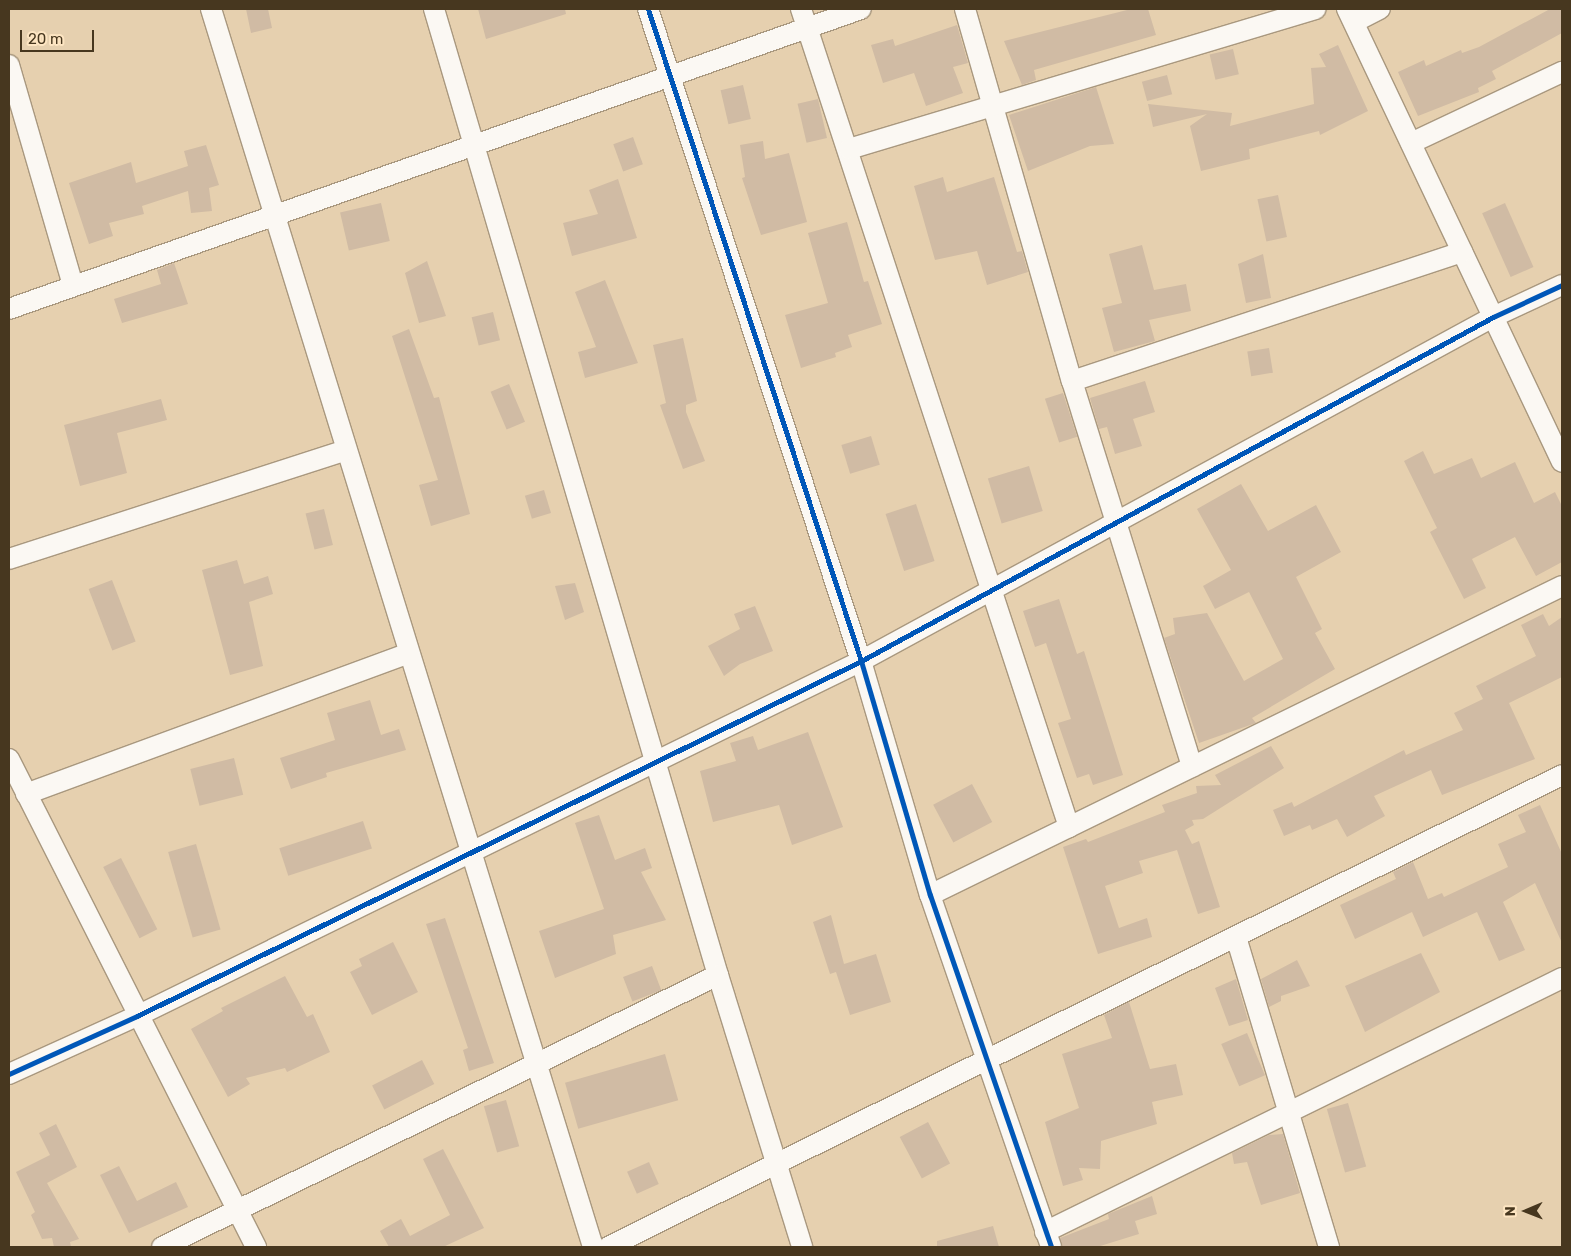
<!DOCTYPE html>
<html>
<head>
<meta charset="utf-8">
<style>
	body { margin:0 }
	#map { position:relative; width:1571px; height:1256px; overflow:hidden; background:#e6d0af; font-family:Rubik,sans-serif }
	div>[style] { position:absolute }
	.building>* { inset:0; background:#d0bba4; transform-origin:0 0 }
	.roads { filter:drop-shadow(1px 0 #a9987f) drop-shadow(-1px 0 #a9987f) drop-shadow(0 1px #a9987f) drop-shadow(0 -1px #a9987f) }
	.minor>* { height:20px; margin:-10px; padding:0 10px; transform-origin:10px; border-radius:10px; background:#fbf8f3 }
	.cycleway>* { height:5px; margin:-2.5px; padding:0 2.5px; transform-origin:2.5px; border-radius:2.5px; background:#0057b8 }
	span { translate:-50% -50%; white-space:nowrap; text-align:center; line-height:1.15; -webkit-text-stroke:4.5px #fde5c2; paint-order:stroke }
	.frame { position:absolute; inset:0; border:10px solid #47371f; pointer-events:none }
	.north { position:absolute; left:1501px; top:1186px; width:50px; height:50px; -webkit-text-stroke:4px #fde5c2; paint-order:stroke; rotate:269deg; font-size:14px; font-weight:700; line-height:20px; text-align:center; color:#47371f }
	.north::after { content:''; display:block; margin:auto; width:18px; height:22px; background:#47371f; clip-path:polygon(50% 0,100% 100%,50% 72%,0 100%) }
	.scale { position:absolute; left:20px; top:30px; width:74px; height:22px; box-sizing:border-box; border:2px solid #47371f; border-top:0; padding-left:6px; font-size:15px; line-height:18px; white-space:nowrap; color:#47371f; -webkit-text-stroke:4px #fde5c2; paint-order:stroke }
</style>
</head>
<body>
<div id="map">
	<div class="building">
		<div style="clip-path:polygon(246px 9px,268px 9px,272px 28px,251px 33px)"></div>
		<div style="clip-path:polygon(478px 9px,565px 9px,566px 14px,486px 39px)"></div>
		<div style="clip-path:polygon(1131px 9px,1148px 9px,1156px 35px,1034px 70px,1036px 80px,1022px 85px,1004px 41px)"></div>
		<div style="clip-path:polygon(1550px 9px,1562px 9px,1562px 33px,1492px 71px,1496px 79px,1478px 88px,1479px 92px,1418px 116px,1398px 72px,1424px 60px,1426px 66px,1461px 50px,1462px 53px,1479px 47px)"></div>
		<div style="clip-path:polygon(957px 25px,968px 63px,953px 67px,963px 93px,926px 106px,914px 73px,883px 83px,871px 45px,893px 39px,895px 46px)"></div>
		<div style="clip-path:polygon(1338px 45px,1368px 111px,1320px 135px,1319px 131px,1249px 149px,1250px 159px,1201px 171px,1190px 126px,1207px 114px,1153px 127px,1148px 104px,1232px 113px,1230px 126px,1314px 104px,1311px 68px,1326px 67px,1319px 54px)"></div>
		<div style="left:1233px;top:49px;width:26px;height:24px;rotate:77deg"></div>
		<div style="left:1167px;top:75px;width:20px;height:26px;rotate:75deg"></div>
		<div style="left:743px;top:85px;width:35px;height:23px;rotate:77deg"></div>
		<div style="clip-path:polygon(1096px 87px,1114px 144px,1090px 146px,1028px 171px,1009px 115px)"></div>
		<div style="left:818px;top:99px;width:40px;height:21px;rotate:77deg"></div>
		<div style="left:633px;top:137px;width:29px;height:21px;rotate:70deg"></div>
		<div style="clip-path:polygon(763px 141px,765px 159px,789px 153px,807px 222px,761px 235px,742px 178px,745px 177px,740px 145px)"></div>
		<div style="clip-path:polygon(206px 145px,219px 185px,209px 188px,212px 211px,191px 213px,188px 191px,142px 206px,144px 214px,109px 223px,113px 236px,89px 244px,69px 183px,131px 162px,136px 183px,188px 166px,184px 151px)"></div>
		<div style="clip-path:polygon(943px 177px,947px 192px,994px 177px,1017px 252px,1022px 251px,1028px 272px,987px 285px,977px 251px,935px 260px,914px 186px)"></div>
		<div style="clip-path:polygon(618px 179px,637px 238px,572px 256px,563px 223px,598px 214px,589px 190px)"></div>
		<div style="left:1278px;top:195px;width:43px;height:21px;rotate:78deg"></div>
		<div style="left:381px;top:203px;width:39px;height:42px;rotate:77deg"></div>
		<div style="left:1505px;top:203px;width:70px;height:25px;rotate:66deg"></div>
		<div style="clip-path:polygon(847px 222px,864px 282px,868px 281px,882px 324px,848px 335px,852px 347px,835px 353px,836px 357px,801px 368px,785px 315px,828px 303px,808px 233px)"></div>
		<div style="clip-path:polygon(1142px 245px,1154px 290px,1186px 284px,1191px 311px,1149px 320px,1155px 341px,1114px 352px,1102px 308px,1122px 303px,1109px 254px)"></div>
		<div style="clip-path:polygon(1263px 254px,1271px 298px,1246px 303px,1238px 264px)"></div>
		<div style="clip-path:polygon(427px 261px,446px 316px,419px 323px,405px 273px)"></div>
		<div style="clip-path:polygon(174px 263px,188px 304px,122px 323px,114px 299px,161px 284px,157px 270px)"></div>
		<div style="clip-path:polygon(605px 280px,638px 363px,585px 378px,578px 352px,596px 347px,575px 292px)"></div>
		<div style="left:493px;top:312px;width:29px;height:22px;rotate:76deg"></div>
		<div style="clip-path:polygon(409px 329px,434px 398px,439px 397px,470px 514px,431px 526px,419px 485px,438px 480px,392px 336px)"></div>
		<div style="clip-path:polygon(683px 338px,697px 401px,686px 405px,686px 412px,705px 461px,683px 469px,660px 405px,666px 403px,653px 345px)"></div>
		<div style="left:1269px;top:348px;width:25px;height:22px;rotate:81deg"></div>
		<div style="clip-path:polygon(1145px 381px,1155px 412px,1133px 419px,1142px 446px,1115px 454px,1107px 427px,1099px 429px,1090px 398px)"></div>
		<div style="left:509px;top:384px;width:41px;height:20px;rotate:67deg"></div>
		<div style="left:1063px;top:393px;width:46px;height:19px;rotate:72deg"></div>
		<div style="clip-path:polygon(161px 399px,167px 420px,117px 433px,127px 473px,80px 486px,64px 425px)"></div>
		<div style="left:871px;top:436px;width:30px;height:31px;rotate:73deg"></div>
		<div style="clip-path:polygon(1423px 451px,1434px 474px,1472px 458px,1481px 478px,1515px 462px,1534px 503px,1555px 492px,1562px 506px,1562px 562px,1536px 576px,1515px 537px,1472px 559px,1486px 588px,1464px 599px,1430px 532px,1437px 528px,1404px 461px)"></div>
		<div style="left:1029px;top:466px;width:47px;height:43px;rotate:73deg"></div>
		<div style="clip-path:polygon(1241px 484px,1268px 531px,1316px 505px,1341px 552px,1296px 577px,1322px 629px,1315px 633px,1335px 669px,1252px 718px,1256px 723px,1199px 743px,1164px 638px,1175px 634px,1173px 618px,1207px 613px,1244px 681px,1283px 659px,1249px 592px,1215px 609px,1203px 586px,1231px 570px,1197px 509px)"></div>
		<div style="left:544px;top:490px;width:24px;height:20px;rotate:73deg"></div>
		<div style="left:916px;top:504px;width:60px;height:32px;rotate:72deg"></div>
		<div style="left:324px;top:509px;width:37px;height:19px;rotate:76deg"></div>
		<div style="clip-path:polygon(237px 560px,244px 584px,268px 576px,273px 594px,249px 602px,263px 666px,230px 675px,202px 570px)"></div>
		<div style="left:112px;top:580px;width:66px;height:25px;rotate:69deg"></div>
		<div style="clip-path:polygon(575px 583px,584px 612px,565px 620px,555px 586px)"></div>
		<div style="clip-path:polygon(1059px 599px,1077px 654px,1084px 651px,1123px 775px,1093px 785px,1089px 774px,1077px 778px,1058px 723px,1071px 719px,1046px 643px,1035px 647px,1023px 611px)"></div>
		<div style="clip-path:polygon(755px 606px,773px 651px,740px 664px,724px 676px,708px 646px,740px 629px,734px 614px)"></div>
		<div style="clip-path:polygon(1543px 614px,1549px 626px,1562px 617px,1562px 677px,1509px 703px,1535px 759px,1442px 795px,1431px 770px,1374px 796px,1385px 816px,1347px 837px,1337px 819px,1312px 830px,1310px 825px,1284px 836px,1273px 810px,1292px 802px,1294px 807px,1404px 750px,1406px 755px,1463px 730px,1454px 713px,1483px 699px,1476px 686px,1536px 656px,1521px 625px)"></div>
		<div style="clip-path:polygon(370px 700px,381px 735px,399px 729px,406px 750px,326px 773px,327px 777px,291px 789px,280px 758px,335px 740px,327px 713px)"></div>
		<div style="clip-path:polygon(808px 732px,843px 827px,792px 845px,779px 805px,713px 822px,700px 771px,736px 761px,730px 743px,753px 736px,758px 750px)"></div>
		<div style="clip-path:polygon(1271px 746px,1284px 768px,1203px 819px,1192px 820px,1194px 825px,1185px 830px,1192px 844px,1199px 841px,1220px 907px,1198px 914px,1177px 850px,1139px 861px,1143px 873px,1105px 886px,1119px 928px,1147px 918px,1152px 937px,1098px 954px,1063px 847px,1086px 839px,1088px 842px,1165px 812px,1162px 805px,1197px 793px,1196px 786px,1221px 785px,1215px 775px)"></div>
		<div style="left:234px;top:758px;width:38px;height:45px;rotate:76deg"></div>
		<div style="left:972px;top:784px;width:43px;height:44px;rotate:62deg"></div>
		<div style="clip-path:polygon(1540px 805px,1562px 854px,1562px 943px,1535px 883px,1503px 902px,1525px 950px,1499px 961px,1477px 912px,1423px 937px,1412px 912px,1355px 939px,1340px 905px,1396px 879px,1393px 872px,1413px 862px,1428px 899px,1442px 893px,1444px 897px,1508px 867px,1498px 844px,1526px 832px,1518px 815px)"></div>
		<div style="clip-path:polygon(599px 815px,615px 860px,645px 848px,652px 868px,641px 872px,666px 920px,613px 935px,616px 954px,555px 978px,539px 931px,604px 909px,575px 823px)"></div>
		<div style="left:363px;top:821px;width:29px;height:88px;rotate:72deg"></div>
		<div style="left:196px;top:844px;width:89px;height:29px;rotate:74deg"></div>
		<div style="left:121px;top:858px;width:80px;height:20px;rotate:63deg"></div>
		<div style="clip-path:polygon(831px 915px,844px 964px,876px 954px,891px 1002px,850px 1015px,836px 972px,830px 974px,813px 922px)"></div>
		<div style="clip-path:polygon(445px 918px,494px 1063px,469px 1071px,463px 1050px,468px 1048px,426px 924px)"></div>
		<div style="clip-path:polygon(393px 942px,418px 992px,372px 1015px,350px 972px,362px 966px,359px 959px)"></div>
		<div style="clip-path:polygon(1421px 953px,1440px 992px,1365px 1032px,1345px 986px)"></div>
		<div style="clip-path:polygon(1297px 960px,1310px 986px,1281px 996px,1281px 1001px,1269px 1007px,1261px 979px)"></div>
		<div style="left:652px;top:966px;width:26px;height:31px;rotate:69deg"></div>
		<div style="clip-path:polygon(285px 976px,307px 1017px,313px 1014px,330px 1052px,287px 1072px,285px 1068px,246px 1078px,250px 1084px,228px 1097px,191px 1029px,223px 1011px,221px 1008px)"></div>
		<div style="clip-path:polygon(1236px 979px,1248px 1020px,1229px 1026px,1215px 988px)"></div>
		<div style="clip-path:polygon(1129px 1002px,1150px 1069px,1176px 1064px,1183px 1095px,1152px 1102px,1157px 1124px,1101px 1141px,1100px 1169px,1079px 1168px,1083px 1180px,1063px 1186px,1045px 1122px,1079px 1108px,1062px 1054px,1112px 1038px,1104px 1015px)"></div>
		<div style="left:1247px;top:1033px;width:46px;height:28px;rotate:67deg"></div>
		<div style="left:665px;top:1054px;width:48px;height:104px;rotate:74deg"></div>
		<div style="left:422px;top:1060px;width:27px;height:56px;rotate:63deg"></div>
		<div style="left:506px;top:1100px;width:48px;height:23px;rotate:74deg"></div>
		<div style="left:1348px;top:1103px;width:66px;height:22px;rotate:74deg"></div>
		<div style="left:928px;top:1122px;width:47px;height:32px;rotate:62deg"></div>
		<div style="clip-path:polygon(56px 1124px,77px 1167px,47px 1183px,79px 1239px,70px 1242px,71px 1247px,54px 1247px,52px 1238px,42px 1239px,31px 1215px,35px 1212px,16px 1172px,50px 1155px,39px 1133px)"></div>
		<div style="clip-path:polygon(1283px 1134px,1300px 1193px,1261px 1205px,1247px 1162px,1234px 1164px,1232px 1153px,1269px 1135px)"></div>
		<div style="clip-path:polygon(443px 1149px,484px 1228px,443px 1247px,389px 1247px,380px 1231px,401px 1219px,410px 1236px,450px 1215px,423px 1159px)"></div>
		<div style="left:649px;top:1162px;width:24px;height:24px;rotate:66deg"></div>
		<div style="clip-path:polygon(119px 1166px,137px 1201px,176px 1182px,188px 1207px,129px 1233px,100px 1175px)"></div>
		<div style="clip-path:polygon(1152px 1196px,1157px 1214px,1135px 1221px,1139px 1234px,1097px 1247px,1063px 1247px,1060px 1238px,1109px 1219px,1108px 1214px)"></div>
		<div style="clip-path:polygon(993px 1226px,999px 1247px,937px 1247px,937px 1241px)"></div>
	</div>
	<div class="roads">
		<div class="minor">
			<div style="left:211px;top:9px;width:1296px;rotate:72.85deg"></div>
			<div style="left:434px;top:9px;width:1007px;rotate:73.62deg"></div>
			<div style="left:718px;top:975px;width:285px;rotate:72.8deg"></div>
			<div style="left:648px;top:9px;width:686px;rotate:71.91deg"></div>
			<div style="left:861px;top:661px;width:244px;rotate:73.6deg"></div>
			<div style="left:930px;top:895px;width:372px;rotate:71deg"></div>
			<div style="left:801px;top:9px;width:861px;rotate:71.86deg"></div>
			<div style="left:965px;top:9px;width:387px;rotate:74deg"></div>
			<div style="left:1072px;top:381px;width:404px;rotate:72.7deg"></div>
			<div style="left:1347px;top:9px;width:501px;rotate:64.61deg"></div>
			<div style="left:1354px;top:22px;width:29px;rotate:-27deg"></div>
			<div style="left:9px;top:65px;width:230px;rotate:73.8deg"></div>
			<div style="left:1411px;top:143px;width:167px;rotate:-25.2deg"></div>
			<div style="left:849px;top:149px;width:487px;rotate:-16.7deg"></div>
			<div style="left:9px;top:309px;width:903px;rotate:-19.4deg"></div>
			<div style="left:1072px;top:381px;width:411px;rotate:-18.3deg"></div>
			<div style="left:9px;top:559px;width:354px;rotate:-17.9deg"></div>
			<div style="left:9px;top:759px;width:547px;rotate:63.15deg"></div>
			<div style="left:26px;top:794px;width:408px;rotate:-20.2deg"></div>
			<div style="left:930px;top:895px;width:703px;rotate:-26.06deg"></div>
			<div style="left:1236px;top:937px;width:324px;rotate:73.3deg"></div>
			<div style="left:9px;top:1074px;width:141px;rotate:-24.4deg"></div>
			<div style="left:137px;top:1016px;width:806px;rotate:-26.12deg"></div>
			<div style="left:861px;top:661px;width:720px;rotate:-28.56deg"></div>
			<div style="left:1493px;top:317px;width:76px;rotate:-24.9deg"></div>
			<div style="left:1045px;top:1232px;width:576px;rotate:-26.16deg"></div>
			<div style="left:162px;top:1247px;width:619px;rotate:-26.07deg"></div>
			<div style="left:608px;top:1247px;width:1064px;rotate:-26.32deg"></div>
		</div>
	</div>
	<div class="cycleway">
		<div style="left:648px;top:9px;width:686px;rotate:71.91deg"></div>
		<div style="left:861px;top:661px;width:244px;rotate:73.6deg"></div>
		<div style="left:930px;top:895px;width:372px;rotate:71deg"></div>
		<div style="left:9px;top:1074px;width:141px;rotate:-24.4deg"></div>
		<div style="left:137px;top:1016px;width:806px;rotate:-26.12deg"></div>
		<div style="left:861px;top:661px;width:720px;rotate:-28.56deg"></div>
		<div style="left:1493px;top:317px;width:76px;rotate:-24.9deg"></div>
	</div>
	<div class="frame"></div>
	<div class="north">N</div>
	<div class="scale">20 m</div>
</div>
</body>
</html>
